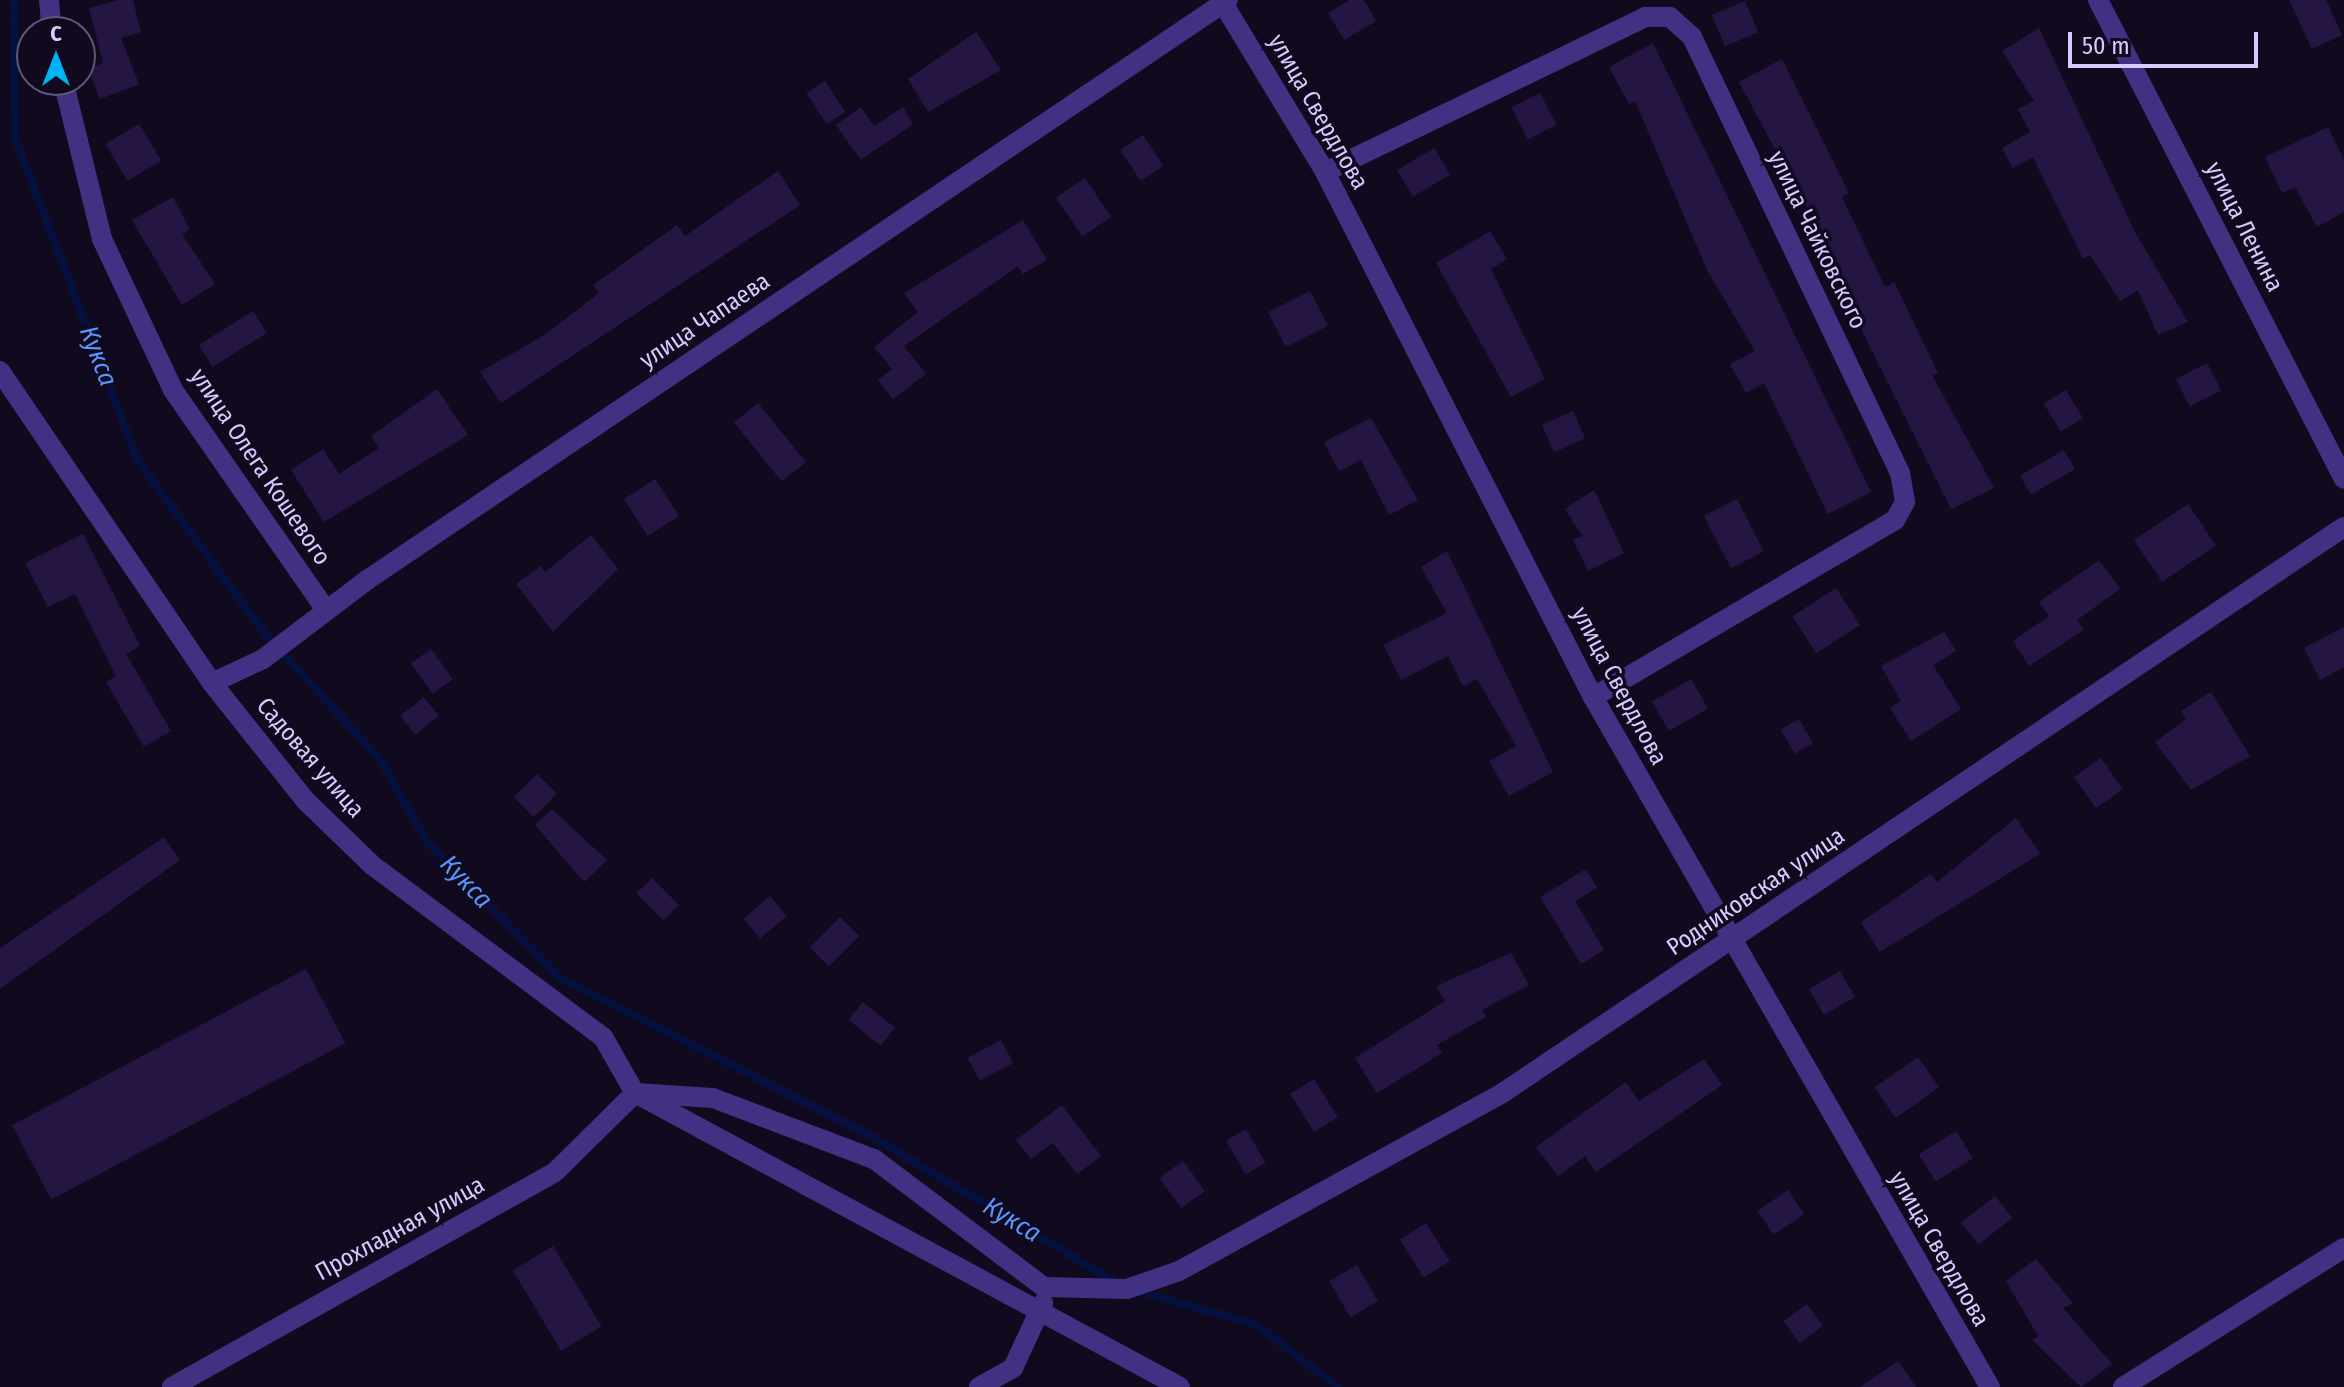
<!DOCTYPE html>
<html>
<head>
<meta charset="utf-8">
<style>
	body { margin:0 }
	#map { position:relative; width:2344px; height:1387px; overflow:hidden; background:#110a1f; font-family:"Fira Sans Condensed",sans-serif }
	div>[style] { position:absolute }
	.stream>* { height:8px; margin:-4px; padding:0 4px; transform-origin:4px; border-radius:4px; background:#05103e }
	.building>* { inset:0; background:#251542; transform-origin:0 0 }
	.minor>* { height:20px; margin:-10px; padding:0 10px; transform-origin:10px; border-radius:10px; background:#423183 }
	.tertiary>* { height:20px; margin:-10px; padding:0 10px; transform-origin:10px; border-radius:10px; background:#423183 }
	span { translate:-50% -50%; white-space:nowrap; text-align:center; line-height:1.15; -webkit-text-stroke:7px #110a1f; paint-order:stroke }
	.street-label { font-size:24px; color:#d8c9ff }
	.water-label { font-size:26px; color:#5795ff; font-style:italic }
	.north { position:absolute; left:16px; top:16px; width:80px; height:80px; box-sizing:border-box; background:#110a1f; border:2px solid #615679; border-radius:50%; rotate:0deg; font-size:22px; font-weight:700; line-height:32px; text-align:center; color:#d8c9ff }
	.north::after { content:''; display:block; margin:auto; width:28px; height:36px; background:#00b3f4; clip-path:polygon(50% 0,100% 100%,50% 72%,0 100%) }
	.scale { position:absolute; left:2068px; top:32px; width:190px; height:36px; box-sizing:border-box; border:4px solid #d8c9ff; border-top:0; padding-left:10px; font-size:24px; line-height:28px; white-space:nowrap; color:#d8c9ff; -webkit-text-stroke:6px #110a1f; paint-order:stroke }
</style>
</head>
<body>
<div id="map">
	<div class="stream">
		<div style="left:14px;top:0;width:138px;rotate:89.6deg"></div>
		<div style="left:15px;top:138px;width:346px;rotate:69.2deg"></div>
		<div style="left:138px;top:461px;width:210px;rotate:53.7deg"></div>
		<div style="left:262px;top:630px;width:177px;rotate:47.7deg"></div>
		<div style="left:381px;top:761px;width:93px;rotate:60.4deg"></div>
		<div style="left:427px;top:842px;width:190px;rotate:45.6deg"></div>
		<div style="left:560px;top:978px;width:349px;rotate:26.9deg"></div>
		<div style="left:871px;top:1136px;width:287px;rotate:30.9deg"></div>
		<div style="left:1137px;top:1291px;width:124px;rotate:15.9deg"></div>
		<div style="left:1256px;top:1325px;width:103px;rotate:37.1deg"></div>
	</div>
	<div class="building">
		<div style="clip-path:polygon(119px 0,133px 0,141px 32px,121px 38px,139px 84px,100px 99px,88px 69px,103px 63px,89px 8px)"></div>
		<div style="clip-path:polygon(1350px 0,1364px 0,1376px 21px,1344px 40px,1328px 13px)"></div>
		<div style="clip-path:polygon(2289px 0,2326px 0,2342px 35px,2312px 49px)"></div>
		<div style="left:1745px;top:1px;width:34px;height:36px;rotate:67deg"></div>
		<div style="clip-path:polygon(2039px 28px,2135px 232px,2188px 322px,2158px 335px,2138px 290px,2120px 301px,2090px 255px,2083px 259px,2033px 157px,2013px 168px,2002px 148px,2030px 132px,2018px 109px,2034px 101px,2002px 51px)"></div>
		<div style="clip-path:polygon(976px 32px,1001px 70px,928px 112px,908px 79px)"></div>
		<div style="clip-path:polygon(1653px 43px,1871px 492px,1828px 514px,1764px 383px,1746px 393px,1730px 364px,1755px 351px,1707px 270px,1635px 101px,1629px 104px,1609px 67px)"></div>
		<div style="clip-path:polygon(1782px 59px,1849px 193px,1842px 197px,1885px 287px,1894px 282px,1938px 373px,1932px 375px,1994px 488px,1951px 509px,1820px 247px,1826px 244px,1739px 82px)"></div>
		<div style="left:825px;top:81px;width:37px;height:22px;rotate:57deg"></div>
		<div style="left:1540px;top:93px;width:36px;height:32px;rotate:63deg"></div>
		<div style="clip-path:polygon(861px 107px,874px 126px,903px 107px,913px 124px,861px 160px,836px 125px)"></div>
		<div style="left:139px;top:124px;width:43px;height:39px;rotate:59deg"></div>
		<div style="clip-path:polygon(2328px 127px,2344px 160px,2344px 212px,2317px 227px,2295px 187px,2282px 193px,2265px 157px)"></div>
		<div style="left:1143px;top:135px;width:37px;height:27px;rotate:57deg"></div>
		<div style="left:1434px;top:148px;width:31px;height:43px;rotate:59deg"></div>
		<div style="clip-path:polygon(778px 171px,800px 205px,501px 403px,480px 372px,546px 334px,599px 293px,593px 285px,677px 225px,685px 236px)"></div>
		<div style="left:1085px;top:178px;width:47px;height:35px;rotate:56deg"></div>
		<div style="clip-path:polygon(173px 197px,190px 230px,182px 234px,215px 284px,182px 305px,132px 220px)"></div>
		<div style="clip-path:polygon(1023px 220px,1047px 260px,1023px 274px,1018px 266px,904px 346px,926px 374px,893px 399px,878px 380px,892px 369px,874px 347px,918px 312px,904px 293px)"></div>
		<div style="clip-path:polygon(1490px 231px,1507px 259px,1491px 269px,1545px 379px,1511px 397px,1436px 263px)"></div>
		<div style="left:1310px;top:291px;width:39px;height:47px;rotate:63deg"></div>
		<div style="left:253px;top:311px;width:26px;height:64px;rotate:58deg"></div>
		<div style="left:2207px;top:363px;width:31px;height:35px;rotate:63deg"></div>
		<div style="clip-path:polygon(437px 389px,468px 435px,324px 522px,291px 470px,323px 449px,339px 474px,379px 448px,371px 436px)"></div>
		<div style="left:2066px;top:390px;width:33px;height:26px;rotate:59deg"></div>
		<div style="left:758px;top:403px;width:76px;height:31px;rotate:51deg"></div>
		<div style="left:1573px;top:411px;width:30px;height:34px;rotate:66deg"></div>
		<div style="clip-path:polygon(1371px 418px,1418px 500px,1389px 515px,1361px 460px,1339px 471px,1324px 442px)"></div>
		<div style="left:2064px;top:450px;width:22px;height:51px;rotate:60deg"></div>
		<div style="left:655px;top:479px;width:44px;height:37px;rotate:57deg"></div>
		<div style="clip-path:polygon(1594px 490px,1624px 553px,1588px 571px,1573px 540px,1582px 536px,1565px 509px)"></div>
		<div style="left:1737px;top:499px;width:59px;height:37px;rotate:63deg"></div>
		<div style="left:2188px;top:504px;width:50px;height:65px;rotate:56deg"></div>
		<div style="clip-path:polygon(83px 534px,140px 646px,126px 654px,171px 731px,144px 747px,106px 682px,116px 676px,75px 594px,48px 607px,25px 563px)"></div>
		<div style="clip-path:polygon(591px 535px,618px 569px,553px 632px,516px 584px,541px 566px,545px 572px)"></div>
		<div style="clip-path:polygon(1447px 551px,1553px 772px,1509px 796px,1489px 761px,1516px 746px,1477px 679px,1463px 686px,1448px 656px,1401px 680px,1383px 645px,1447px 613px,1421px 567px)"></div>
		<div style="clip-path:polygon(2099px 560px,2120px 589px,2077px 620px,2084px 630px,2029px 666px,2013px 641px,2049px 616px,2039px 602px)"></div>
		<div style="left:1836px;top:588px;width:44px;height:52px;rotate:57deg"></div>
		<div style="clip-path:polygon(2344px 627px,2344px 667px,2320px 680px,2304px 648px)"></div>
		<div style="clip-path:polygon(1944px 632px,1956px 651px,1933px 665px,1961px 709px,1911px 741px,1890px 708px,1901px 701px,1881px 666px)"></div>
		<div style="left:431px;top:649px;width:37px;height:25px;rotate:54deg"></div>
		<div style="left:1691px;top:679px;width:34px;height:45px;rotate:60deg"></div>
		<div style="clip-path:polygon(2211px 692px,2250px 756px,2191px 790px,2155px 742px,2186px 719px,2181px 711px)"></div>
		<div style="left:424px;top:697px;width:24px;height:30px;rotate:52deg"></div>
		<div style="left:1799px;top:719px;width:28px;height:21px;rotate:60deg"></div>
		<div style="left:2101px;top:758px;width:38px;height:33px;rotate:55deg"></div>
		<div style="left:537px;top:774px;width:28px;height:33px;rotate:45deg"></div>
		<div style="clip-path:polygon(552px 809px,607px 860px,584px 882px,535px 825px)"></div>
		<div style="clip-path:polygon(2016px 818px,2040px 854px,1880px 952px,1861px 922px,1931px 874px,1937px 882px)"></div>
		<div style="clip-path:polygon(164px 837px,180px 860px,0 989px,0 948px)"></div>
		<div style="clip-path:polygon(1586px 869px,1597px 888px,1575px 901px,1604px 950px,1581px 964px,1540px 897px)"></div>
		<div style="left:652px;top:878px;width:38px;height:22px;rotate:45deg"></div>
		<div style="left:770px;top:896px;width:26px;height:35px;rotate:50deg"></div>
		<div style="left:840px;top:917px;width:27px;height:43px;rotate:45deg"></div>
		<div style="clip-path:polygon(1511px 953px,1529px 985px,1482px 1010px,1486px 1017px,1437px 1045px,1442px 1053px,1377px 1093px,1355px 1058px,1445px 1001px,1436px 986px)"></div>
		<div style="left:306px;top:969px;width:84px;height:333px;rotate:62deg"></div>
		<div style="left:1840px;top:971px;width:30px;height:36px;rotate:60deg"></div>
		<div style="left:863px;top:1002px;width:41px;height:23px;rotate:39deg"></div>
		<div style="left:1001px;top:1040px;width:26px;height:38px;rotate:62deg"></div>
		<div style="left:1918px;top:1057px;width:37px;height:53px;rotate:55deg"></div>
		<div style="clip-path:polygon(1704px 1059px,1722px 1085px,1596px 1172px,1585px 1156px,1558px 1176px,1536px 1147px,1626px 1082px,1639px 1101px)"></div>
		<div style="left:1314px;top:1079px;width:45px;height:28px;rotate:58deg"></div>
		<div style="clip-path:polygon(1062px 1105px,1101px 1156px,1077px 1174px,1053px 1143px,1031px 1159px,1016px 1140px)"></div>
		<div style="left:1246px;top:1129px;width:39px;height:23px;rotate:60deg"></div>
		<div style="left:1956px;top:1131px;width:32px;height:44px;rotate:58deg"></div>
		<div style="left:1183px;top:1161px;width:37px;height:29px;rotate:54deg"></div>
		<div style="left:1788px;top:1190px;width:29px;height:37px;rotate:56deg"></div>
		<div style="left:1995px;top:1196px;width:28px;height:43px;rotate:52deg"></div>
		<div style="left:1426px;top:1223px;width:45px;height:31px;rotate:58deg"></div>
		<div style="left:553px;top:1246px;width:94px;height:47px;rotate:59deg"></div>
		<div style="clip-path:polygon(2036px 1259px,2073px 1303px,2063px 1308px,2112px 1364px,2081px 1387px,2032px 1340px,2038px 1336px,2006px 1281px)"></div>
		<div style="left:1357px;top:1265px;width:42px;height:32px;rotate:60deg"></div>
		<div style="left:1807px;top:1304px;width:27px;height:29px;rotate:54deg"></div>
		<div style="clip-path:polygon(1898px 1361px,1916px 1387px,1860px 1387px)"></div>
	</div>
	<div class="minor">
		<div style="left:49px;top:0;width:32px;rotate:85deg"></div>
		<div style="left:1221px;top:0;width:201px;rotate:58.8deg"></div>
		<div style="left:1325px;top:172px;width:589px;rotate:62.96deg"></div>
		<div style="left:1593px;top:697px;width:796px;rotate:60.09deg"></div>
		<div style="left:63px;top:80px;width:164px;rotate:76.2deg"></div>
		<div style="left:102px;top:239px;width:167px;rotate:64.8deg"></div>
		<div style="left:173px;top:390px;width:268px;rotate:55.2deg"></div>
		<div style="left:1325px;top:172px;width:356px;rotate:-25.8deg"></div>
		<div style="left:1645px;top:17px;width:25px"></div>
		<div style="left:1670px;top:17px;width:30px;rotate:42deg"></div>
		<div style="left:1692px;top:37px;width:483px;rotate:64.5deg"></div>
		<div style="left:1900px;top:473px;width:29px;rotate:80deg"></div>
		<div style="left:1905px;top:502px;width:21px;rotate:119deg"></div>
		<div style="left:1895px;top:520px;width:350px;rotate:149.6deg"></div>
		<div style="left:0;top:371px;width:377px;rotate:55.8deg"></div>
		<div style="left:212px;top:683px;width:151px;rotate:51.5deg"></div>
		<div style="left:306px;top:801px;width:92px;rotate:44.1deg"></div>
		<div style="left:372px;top:865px;width:288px;rotate:36.7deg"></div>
		<div style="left:603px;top:1037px;width:64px;rotate:60.3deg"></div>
		<div style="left:635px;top:1093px;width:78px;rotate:3.7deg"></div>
		<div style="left:713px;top:1098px;width:172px;rotate:20.8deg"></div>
		<div style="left:874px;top:1159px;width:213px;rotate:37deg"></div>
		<div style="left:1044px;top:1287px;width:83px;rotate:1.4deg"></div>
		<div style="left:1127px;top:1289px;width:55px;rotate:-19.1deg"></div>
		<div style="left:1179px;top:1271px;width:371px;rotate:-28.8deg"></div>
		<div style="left:1504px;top:1092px;width:1012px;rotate:-33.93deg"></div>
		<div style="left:212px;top:683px;width:56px;rotate:-25.2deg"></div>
		<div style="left:263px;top:659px;width:131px;rotate:-37.2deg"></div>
		<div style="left:367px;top:580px;width:1038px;rotate:-33.97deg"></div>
		<div style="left:172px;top:1387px;width:439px;rotate:-29.3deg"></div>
		<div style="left:555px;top:1172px;width:112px;rotate:-44.6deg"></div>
		<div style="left:635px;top:1093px;width:619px;rotate:28.34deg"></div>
		<div style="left:979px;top:1387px;width:39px;rotate:-29deg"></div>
		<div style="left:1013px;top:1368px;width:72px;rotate:-65.2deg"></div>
		<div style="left:2123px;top:1387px;width:261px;rotate:-32.2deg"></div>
	</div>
	<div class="tertiary">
		<div style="left:2098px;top:0;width:538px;rotate:62.82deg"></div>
	</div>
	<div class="street-label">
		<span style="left:1318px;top:112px;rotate:60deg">улица Свердлова</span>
		<span style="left:2244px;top:227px;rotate:63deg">улица Ленина</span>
		<span style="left:1817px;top:240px;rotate:64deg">улица Чайковского</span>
		<span style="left:705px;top:321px;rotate:-34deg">улица Чапаева</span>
		<span style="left:260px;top:467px;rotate:56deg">улица Олега Кошевого</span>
		<span style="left:1619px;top:686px;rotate:62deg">улица Свердлова</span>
		<span style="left:310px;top:758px;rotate:49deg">Садовая улица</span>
		<span style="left:1756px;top:892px;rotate:-34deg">Родниковская улица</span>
		<span style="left:400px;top:1229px;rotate:-29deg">Прохладная улица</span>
		<span style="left:1939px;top:1249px;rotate:60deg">улица Свердлова</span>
	</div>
	<div class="water-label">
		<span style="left:98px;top:356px;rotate:69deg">Кукса</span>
		<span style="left:466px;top:882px;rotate:46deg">Кукса</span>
		<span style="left:1012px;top:1220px;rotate:31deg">Кукса</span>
	</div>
	<div class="north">С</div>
	<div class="scale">50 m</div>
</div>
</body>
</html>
